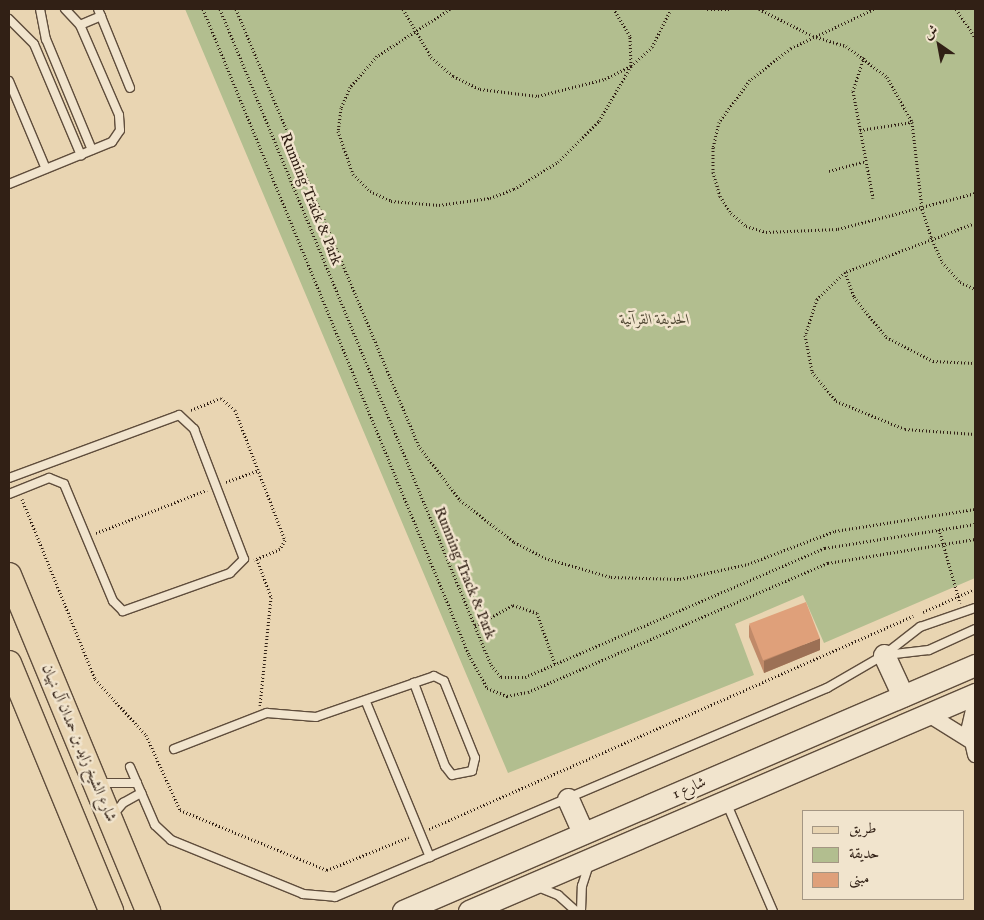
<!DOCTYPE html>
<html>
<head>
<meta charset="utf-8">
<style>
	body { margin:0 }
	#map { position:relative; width:984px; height:920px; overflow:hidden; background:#e9d5b2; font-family:"IM FELL English",Amiri,serif }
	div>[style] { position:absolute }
	.green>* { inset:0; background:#b2be8f }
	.path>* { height:3px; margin-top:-1.5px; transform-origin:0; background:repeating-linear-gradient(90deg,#312015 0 1px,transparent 0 3.5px) }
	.roads { filter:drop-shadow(1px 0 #5f4d3c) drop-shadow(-1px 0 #5f4d3c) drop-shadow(0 1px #5f4d3c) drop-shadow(0 -1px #5f4d3c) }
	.lane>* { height:8px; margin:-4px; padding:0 4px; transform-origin:4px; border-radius:4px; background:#f1e4cd }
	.street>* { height:15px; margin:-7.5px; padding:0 7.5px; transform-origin:7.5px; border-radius:7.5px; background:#f1e4cd }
	.secondary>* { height:21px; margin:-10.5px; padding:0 10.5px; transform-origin:10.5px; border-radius:10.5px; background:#f1e4cd }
	.primary>* { height:24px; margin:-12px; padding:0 12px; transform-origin:12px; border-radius:12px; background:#e9d5b2 }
	.wall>* { inset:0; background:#c08a69 }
	.shaded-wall>* { inset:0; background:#9c7055 }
	.building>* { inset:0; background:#dfa07a; transform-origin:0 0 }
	span { translate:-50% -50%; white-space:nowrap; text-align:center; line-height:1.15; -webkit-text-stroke:5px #f1e4cd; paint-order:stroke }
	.street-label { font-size:15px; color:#312015 }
	.park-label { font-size:15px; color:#514834; font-style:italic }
	.frame { position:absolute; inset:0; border:10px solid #312015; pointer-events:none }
	.legend { position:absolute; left:802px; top:810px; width:162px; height:90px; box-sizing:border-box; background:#f1e4cd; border:1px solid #a49683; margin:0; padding:6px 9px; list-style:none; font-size:15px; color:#312015 }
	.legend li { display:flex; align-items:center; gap:10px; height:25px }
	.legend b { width:25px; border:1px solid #a49683 }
	.north { position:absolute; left:914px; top:20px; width:50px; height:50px; -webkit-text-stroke:4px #f1e4cd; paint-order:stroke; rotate:327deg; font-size:14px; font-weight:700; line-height:20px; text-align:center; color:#312015 }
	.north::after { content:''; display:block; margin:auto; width:18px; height:22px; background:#312015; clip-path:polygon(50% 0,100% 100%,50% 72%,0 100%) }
</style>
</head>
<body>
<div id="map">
	<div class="green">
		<div style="clip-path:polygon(185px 9px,975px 9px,975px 578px,824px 643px,803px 595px,735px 624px,754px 675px,508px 773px)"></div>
	</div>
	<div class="path">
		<div style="left:203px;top:9px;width:699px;rotate:67.62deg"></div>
		<div style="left:469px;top:655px;width:38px;rotate:61deg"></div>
		<div style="left:487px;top:688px;width:22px;rotate:22deg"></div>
		<div style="left:507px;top:696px;width:21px;rotate:-11deg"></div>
		<div style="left:528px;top:692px;width:327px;rotate:-23.3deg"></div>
		<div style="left:828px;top:563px;width:149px;rotate:-9.3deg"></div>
		<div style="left:220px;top:9px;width:710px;rotate:67.55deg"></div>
		<div style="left:491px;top:665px;width:16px;rotate:50deg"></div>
		<div style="left:501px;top:677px;width:24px"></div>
		<div style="left:525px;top:677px;width:327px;rotate:-23.3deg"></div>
		<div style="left:825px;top:548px;width:152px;rotate:-9.1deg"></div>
		<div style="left:236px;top:9px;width:472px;rotate:67.3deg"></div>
		<div style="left:418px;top:445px;width:69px;rotate:52.6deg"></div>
		<div style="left:460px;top:500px;width:68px;rotate:37.9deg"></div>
		<div style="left:514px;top:542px;width:35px;rotate:27deg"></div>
		<div style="left:545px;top:558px;width:69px;rotate:16.1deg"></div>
		<div style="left:611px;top:577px;width:69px;rotate:1.7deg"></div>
		<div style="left:680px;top:579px;width:70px;rotate:-12.4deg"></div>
		<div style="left:748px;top:564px;width:93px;rotate:-20.8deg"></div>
		<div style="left:835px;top:531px;width:142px;rotate:-8.9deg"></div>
		<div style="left:403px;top:9px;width:56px;rotate:59.7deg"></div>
		<div style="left:431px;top:57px;width:29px;rotate:41deg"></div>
		<div style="left:453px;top:76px;width:30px;rotate:26deg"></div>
		<div style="left:480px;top:89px;width:58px;rotate:6.9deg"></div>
		<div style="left:538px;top:96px;width:69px;rotate:-14.2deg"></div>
		<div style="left:605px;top:79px;width:29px;rotate:-27deg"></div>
		<div style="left:631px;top:66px;width:28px;rotate:-42deg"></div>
		<div style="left:652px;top:47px;width:42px;rotate:-63.4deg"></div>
		<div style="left:450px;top:9px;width:87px;rotate:147.2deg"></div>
		<div style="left:377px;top:56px;width:41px;rotate:131.1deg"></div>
		<div style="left:350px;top:87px;width:23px;rotate:113deg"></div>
		<div style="left:341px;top:108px;width:23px;rotate:97deg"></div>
		<div style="left:338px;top:131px;width:46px;rotate:70.8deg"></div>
		<div style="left:353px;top:174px;width:24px;rotate:45deg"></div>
		<div style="left:370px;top:191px;width:23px;rotate:25deg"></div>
		<div style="left:391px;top:201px;width:48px;rotate:4.8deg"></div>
		<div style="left:439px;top:205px;width:51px;rotate:-7.8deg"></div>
		<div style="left:490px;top:198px;width:26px;rotate:-21deg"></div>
		<div style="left:514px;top:189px;width:52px;rotate:-31.5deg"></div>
		<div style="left:558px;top:162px;width:58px;rotate:-45deg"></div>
		<div style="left:599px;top:121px;width:64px;rotate:-59.8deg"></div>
		<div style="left:631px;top:66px;width:30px;rotate:-92deg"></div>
		<div style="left:630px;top:36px;width:31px;rotate:-121deg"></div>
		<div style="left:707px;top:9px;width:23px"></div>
		<div style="left:759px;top:9px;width:60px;rotate:26.6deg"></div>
		<div style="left:813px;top:36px;width:34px;rotate:17deg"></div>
		<div style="left:846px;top:46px;width:51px;rotate:37.1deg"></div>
		<div style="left:887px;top:77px;width:51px;rotate:60.9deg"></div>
		<div style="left:912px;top:122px;width:88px;rotate:83.4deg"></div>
		<div style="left:922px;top:209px;width:29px;rotate:72deg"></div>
		<div style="left:931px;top:237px;width:27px;rotate:66deg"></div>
		<div style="left:942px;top:262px;width:27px;rotate:48deg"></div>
		<div style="left:960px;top:282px;width:17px;rotate:25deg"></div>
		<div style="left:874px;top:9px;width:92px;rotate:154.8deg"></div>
		<div style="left:791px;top:48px;width:52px;rotate:142deg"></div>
		<div style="left:750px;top:80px;width:52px;rotate:126.4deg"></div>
		<div style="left:719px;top:122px;width:26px;rotate:103deg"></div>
		<div style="left:713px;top:147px;width:25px;rotate:90deg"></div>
		<div style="left:713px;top:172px;width:25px;rotate:74deg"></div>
		<div style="left:720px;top:196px;width:20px;rotate:57deg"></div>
		<div style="left:731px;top:213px;width:20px;rotate:41deg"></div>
		<div style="left:746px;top:226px;width:21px;rotate:17deg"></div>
		<div style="left:766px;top:232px;width:72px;rotate:-2.4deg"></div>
		<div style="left:838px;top:229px;width:142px;rotate:-14.7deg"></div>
		<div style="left:956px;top:9px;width:34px;rotate:56deg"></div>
		<div style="left:864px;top:57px;width:36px;rotate:108deg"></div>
		<div style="left:853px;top:91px;width:109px;rotate:79.4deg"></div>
		<div style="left:860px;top:130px;width:53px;rotate:-8.7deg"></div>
		<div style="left:829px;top:171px;width:38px;rotate:-15deg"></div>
		<div style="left:975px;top:223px;width:139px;rotate:159.3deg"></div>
		<div style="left:845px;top:272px;width:39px;rotate:136deg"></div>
		<div style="left:817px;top:299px;width:38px;rotate:108deg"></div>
		<div style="left:805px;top:335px;width:38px;rotate:79deg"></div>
		<div style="left:812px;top:372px;width:38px;rotate:50deg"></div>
		<div style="left:836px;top:401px;width:74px;rotate:22.1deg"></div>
		<div style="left:905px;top:429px;width:70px;rotate:4.1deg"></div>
		<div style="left:845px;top:272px;width:27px;rotate:70deg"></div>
		<div style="left:854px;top:297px;width:51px;rotate:51.3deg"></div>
		<div style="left:886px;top:337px;width:53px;rotate:27.1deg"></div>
		<div style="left:933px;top:361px;width:42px;rotate:2.7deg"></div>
		<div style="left:191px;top:410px;width:32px;rotate:-22deg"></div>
		<div style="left:221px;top:398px;width:18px;rotate:41deg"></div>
		<div style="left:235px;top:410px;width:139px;rotate:69deg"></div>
		<div style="left:285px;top:540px;width:10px;rotate:119deg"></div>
		<div style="left:280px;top:549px;width:28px;rotate:157deg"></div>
		<div style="left:226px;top:482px;width:35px;rotate:-20deg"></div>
		<div style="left:22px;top:499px;width:194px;rotate:67.9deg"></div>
		<div style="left:95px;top:679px;width:76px;rotate:47.7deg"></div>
		<div style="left:146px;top:735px;width:82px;rotate:65.6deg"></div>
		<div style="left:180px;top:810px;width:159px;rotate:22.2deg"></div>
		<div style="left:327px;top:870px;width:88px;rotate:-21.9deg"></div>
		<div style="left:939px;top:529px;width:77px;rotate:74.2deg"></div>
		<div style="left:96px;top:533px;width:119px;rotate:-21.2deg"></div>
		<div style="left:257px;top:559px;width:40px;rotate:69.8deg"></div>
		<div style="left:271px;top:597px;width:109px;rotate:95.8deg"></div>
		<div style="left:923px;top:612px;width:57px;rotate:-23.9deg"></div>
		<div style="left:475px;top:626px;width:43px;rotate:-28.9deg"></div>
		<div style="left:513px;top:605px;width:25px;rotate:18deg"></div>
		<div style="left:537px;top:613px;width:54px;rotate:70.6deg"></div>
		<div style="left:429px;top:829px;width:529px;rotate:-23.75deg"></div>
	</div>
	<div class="roads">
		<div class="lane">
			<div style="left:40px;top:9px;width:31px;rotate:79deg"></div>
			<div style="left:46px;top:39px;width:120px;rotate:67.5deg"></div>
			<div style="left:98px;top:9px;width:85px;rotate:67.9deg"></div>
			<div style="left:9px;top:19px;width:35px;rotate:45deg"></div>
			<div style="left:34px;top:44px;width:121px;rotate:67.1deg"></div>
			<div style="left:80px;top:25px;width:23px;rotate:-23deg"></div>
			<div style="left:9px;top:81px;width:95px;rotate:67.2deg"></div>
			<div style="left:9px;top:184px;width:111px;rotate:-22.2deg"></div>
			<div style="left:112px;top:142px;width:14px;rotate:-56deg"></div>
			<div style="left:120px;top:130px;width:15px;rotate:-94deg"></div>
			<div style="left:119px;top:115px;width:98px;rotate:-113.4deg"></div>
			<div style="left:80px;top:25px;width:22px;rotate:-133deg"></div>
			<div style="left:9px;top:478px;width:181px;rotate:-20.3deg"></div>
			<div style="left:179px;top:415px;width:21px;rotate:43deg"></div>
			<div style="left:194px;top:429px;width:139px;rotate:69deg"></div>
			<div style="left:244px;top:559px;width:20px;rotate:135deg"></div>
			<div style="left:230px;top:573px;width:114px;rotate:160.4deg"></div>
			<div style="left:123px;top:611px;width:14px;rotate:-135deg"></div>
			<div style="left:113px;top:601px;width:127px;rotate:-112.7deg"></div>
			<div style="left:64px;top:484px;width:16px;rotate:-158deg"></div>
			<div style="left:49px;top:478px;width:43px;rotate:158.2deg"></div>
			<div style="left:886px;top:655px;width:43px;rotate:-6.6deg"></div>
			<div style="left:929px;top:650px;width:51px;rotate:-24.5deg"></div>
			<div style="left:434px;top:676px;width:11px;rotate:27deg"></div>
			<div style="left:444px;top:681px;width:83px;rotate:68.1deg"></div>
			<div style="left:475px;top:758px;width:13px;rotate:103deg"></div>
			<div style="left:472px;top:771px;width:20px;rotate:169deg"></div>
			<div style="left:452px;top:775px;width:11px;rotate:-128deg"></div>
			<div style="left:445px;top:766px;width:89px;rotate:-110.5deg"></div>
			<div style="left:414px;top:683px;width:21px;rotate:-19deg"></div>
			<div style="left:366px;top:702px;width:168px;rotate:67.6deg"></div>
			<div style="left:174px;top:749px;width:100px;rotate:-21.2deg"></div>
			<div style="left:267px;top:713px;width:49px;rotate:4.7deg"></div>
			<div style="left:316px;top:717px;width:104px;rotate:-19.1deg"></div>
			<div style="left:130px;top:767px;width:63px;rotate:66.7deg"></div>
			<div style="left:155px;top:825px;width:22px;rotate:43deg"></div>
			<div style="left:171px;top:840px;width:143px;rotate:22.2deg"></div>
			<div style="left:303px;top:894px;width:32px;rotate:5deg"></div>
			<div style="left:335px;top:897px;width:535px;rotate:-23.02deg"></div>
			<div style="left:827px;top:688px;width:66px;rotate:-30.1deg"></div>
			<div style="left:884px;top:655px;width:46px;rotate:-37.9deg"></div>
			<div style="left:920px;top:627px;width:58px;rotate:-19.1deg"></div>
			<div style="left:99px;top:783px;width:38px"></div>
			<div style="left:726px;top:802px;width:119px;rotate:66.7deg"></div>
			<div style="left:113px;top:815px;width:16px;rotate:-50deg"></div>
			<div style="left:123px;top:803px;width:21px;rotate:-29deg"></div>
			<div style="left:538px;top:887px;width:22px;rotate:22deg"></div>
			<div style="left:558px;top:895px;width:24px;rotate:42deg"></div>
			<div style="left:581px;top:911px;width:25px;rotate:-88deg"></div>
			<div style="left:582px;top:886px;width:22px;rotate:-72deg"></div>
		</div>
		<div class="street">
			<div style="left:975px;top:701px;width:28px;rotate:103deg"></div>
			<div style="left:969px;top:728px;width:27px;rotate:77deg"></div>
			<div style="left:928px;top:714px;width:49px;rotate:31.8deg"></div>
		</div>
		<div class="secondary">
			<div style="left:884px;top:655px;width:45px;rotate:65.1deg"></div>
			<div style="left:568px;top:799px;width:37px;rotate:66deg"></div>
			<div style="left:403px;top:911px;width:623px;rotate:-23.27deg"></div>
			<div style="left:469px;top:911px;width:551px;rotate:-23.21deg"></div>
		</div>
		<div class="primary">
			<div style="left:9px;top:575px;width:364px;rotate:67.5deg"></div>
			<div style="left:9px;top:663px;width:268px;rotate:67.6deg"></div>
		</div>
	</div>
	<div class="wall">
		<div style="clip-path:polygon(749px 625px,820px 650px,764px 673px,749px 637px)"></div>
	</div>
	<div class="shaded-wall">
		<div style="clip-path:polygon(820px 638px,820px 650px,764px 673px,764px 661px)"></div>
	</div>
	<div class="building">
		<div style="left:806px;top:602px;width:39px;height:61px;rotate:69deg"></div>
	</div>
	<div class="street-label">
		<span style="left:311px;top:199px;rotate:68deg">Running Track &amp; Park</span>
		<span style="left:465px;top:573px;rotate:68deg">Running Track &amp; Park</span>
		<span style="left:79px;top:743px;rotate:67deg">شارع الشيخ زايد بن حمدان آل نهيان</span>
		<span style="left:689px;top:788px;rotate:-23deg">شارع 1</span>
	</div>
	<div class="park-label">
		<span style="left:655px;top:320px">الحديقة القرآنية</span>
	</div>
	<div class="frame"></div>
	<ul class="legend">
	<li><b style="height:6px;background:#e9d5b2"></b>طريق</li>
	<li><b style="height:14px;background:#b2be8f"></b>حديقة</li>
	<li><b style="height:14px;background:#dfa07a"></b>مبنى</li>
	</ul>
	<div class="north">ش</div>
</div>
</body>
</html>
